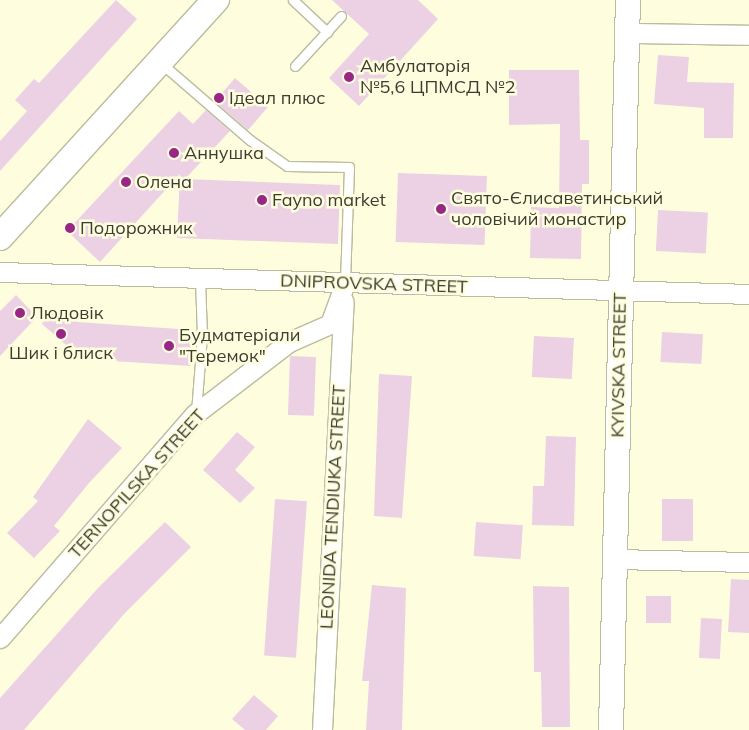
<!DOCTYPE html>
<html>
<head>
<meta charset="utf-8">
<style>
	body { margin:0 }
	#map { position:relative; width:749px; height:730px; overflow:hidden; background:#fefedf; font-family:Mulish,sans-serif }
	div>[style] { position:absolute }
	.building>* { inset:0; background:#ecd1e5; transform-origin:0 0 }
	.roads { filter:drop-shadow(1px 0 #bbbb9e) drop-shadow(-1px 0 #bbbb9e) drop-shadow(0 1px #bbbb9e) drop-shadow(0 -1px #bbbb9e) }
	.service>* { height:9px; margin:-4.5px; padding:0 4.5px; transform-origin:4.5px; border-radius:4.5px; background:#fff }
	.minor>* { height:19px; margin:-9.5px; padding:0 9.5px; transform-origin:9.5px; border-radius:9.5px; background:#fff }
	.tertiary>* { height:24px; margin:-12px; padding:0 12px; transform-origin:12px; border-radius:12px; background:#fff }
	.secondary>* { height:26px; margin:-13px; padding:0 13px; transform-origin:13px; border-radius:13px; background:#fff }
	.dots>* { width:14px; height:14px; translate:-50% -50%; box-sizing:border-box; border:2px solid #fefedf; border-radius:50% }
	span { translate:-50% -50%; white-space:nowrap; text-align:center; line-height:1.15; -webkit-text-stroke:5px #fefedf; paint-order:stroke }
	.poi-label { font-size:18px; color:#3c3c30 }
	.left { translate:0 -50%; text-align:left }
	.street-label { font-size:18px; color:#3c3c30 }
</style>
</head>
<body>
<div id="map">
	<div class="building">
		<div style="clip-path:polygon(116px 0,137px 19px,0 171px,0 141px,27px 111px,15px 100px,34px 79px,39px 83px)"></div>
		<div style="clip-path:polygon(332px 0,418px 0,438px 19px,359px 106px,329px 78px,369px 34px)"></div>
		<div style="clip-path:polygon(658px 55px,689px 57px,687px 82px,734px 83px,733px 138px,704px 138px,704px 108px,654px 104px)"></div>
		<div style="clip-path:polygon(509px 70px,579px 70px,580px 140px,589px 140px,589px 184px,582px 184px,581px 259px,530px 258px,531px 207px,559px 208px,560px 124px,509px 125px)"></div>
		<div style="left:235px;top:78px;width:44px;height:31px;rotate:41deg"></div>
		<div style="clip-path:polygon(206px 110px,230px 131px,185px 179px,340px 185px,338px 244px,177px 238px,180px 174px,100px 262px,67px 231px,179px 111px,193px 124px)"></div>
		<div style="left:398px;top:173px;width:89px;height:69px;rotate:2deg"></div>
		<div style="left:658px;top:210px;width:50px;height:41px;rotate:3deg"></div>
		<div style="clip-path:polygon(16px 295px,37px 317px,0 356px,0 311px)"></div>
		<div style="clip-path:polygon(49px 309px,78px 322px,193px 330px,190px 366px,82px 359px,42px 324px)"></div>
		<div style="left:662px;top:332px;width:41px;height:30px;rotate:3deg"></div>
		<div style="left:534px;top:336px;width:40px;height:41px;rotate:3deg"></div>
		<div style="left:290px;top:356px;width:26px;height:59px;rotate:2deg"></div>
		<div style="clip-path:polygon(379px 374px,412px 376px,402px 518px,374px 516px)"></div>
		<div style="clip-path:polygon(88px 419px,122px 448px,89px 483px,54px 526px,60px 531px,34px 558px,7px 533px,38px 501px,33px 497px)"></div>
		<div style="clip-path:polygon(237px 432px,255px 447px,235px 470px,255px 488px,240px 503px,203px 470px)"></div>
		<div style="clip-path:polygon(546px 436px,576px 437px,574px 526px,532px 525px,533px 486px,544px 486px)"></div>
		<div style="left:275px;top:499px;width:32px;height:157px;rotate:4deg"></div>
		<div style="left:662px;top:499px;width:31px;height:42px"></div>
		<div style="clip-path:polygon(165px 522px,191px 547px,125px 613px,24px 730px,0 730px,0 698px,98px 588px)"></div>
		<div style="left:476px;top:522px;width:47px;height:34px;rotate:4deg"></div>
		<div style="clip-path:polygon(731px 579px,749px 580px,749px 633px,728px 632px)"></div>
		<div style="clip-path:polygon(372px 585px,406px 588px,402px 730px,366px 730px,369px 681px,362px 681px)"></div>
		<div style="clip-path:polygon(533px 586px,569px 587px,570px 727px,542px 727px,541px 672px,534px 672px)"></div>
		<div style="left:646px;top:596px;width:25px;height:27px"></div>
		<div style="left:701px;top:618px;width:21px;height:40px;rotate:3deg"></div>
		<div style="clip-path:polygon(254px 695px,278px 716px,266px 730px,245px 730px,232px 719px)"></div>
	</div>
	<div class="roads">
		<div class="service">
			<div style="left:293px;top:0;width:47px;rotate:43.3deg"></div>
			<div style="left:161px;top:63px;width:118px;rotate:40.9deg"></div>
			<div style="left:250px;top:140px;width:45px;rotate:35.1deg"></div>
			<div style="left:287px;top:166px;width:62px;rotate:0.9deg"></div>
			<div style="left:349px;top:167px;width:116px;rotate:92deg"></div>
			<div style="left:295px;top:66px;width:68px;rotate:-47.4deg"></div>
			<div style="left:196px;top:412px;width:76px;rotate:-85.5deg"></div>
			<div style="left:202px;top:336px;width:56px;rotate:-92deg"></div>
		</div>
		<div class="minor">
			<div style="left:628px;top:33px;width:121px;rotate:0.9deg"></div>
			<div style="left:0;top:272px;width:749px;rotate:1.68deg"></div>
			<div style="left:615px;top:559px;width:134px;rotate:1.3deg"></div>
			<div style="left:0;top:638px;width:297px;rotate:-49deg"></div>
			<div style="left:195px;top:414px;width:118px;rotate:-37.5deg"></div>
			<div style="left:289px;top:342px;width:45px;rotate:-23.7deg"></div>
			<div style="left:330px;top:324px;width:44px;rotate:-69.9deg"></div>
			<div style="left:322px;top:730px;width:429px;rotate:-87.1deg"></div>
		</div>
		<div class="tertiary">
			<div style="left:611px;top:730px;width:730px;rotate:-88.67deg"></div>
		</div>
		<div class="secondary">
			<div style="left:0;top:237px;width:321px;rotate:-47.7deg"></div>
		</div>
	</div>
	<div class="dots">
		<div style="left:349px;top:77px;background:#972685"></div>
		<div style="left:219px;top:98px;background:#972685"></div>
		<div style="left:174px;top:153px;background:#972685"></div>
		<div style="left:126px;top:182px;background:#972685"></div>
		<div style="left:262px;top:200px;background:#972685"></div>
		<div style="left:441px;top:209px;background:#972685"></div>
		<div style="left:70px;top:228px;background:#972685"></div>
		<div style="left:20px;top:313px;background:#972685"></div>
		<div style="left:61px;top:334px;background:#972685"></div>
		<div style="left:169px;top:346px;background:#972685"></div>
	</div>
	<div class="poi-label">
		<span class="left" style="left:360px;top:77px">Амбулаторія<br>№5,6 ЦПМСД №2</span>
		<span class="left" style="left:229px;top:98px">Ідеал плюс</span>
		<span class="left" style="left:184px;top:153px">Аннушка</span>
		<span class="left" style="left:136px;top:182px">Олена</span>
		<span class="left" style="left:451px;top:209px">Свято-Єлисаветинський<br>чоловічий монастир</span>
		<span class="left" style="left:272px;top:200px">Fayno market</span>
		<span class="left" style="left:80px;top:228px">Подорожник</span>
		<span class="left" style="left:30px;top:313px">Людовік</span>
		<span class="left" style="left:179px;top:346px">Будматеріали<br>"Теремок"</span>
		<span style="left:61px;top:353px">Шик і блиск</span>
	</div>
	<div class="street-label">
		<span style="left:374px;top:284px;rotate:2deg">DNIPROVSKA STREET</span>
		<span style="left:619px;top:365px;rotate:-89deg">KYIVSKA STREET</span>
		<span style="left:137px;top:484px;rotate:-48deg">TERNOPILSKA STREET</span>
		<span style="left:333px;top:507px;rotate:-87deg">LEONIDA TENDIUKA STREET</span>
	</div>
</div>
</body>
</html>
